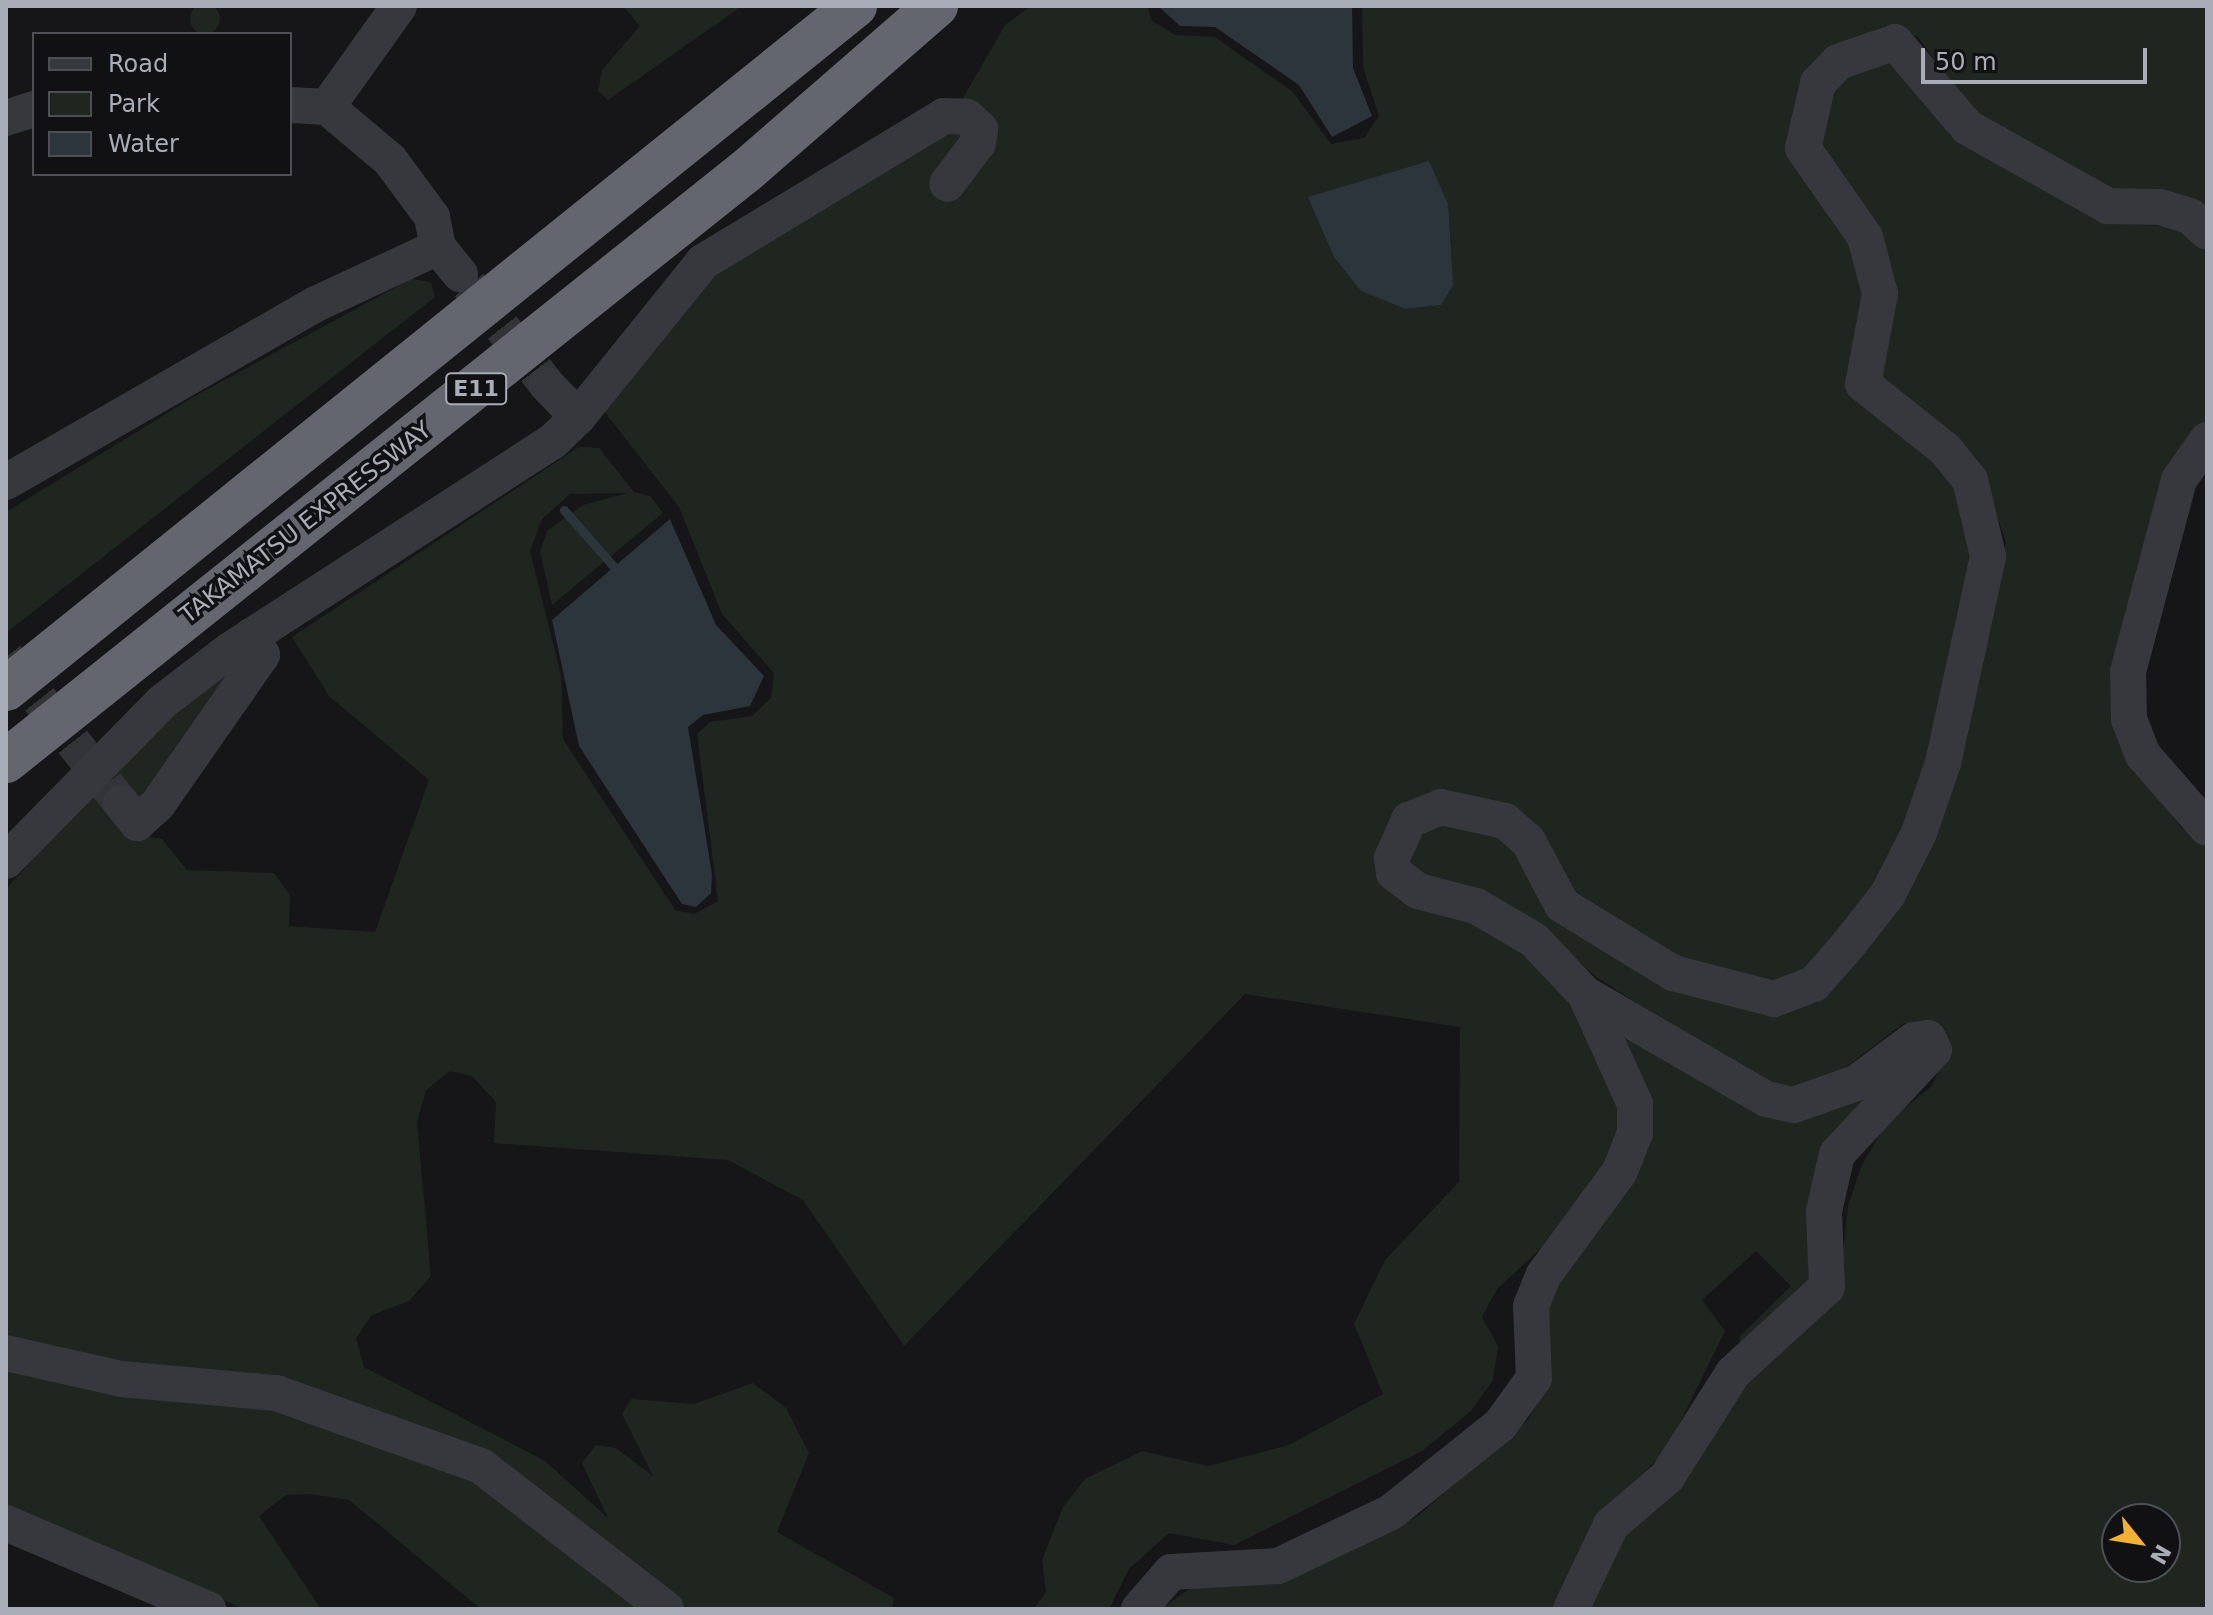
<!DOCTYPE html>
<html>
<head>
<meta charset="utf-8">
<style>
	body { margin:0 }
	#map { position:relative; width:2213px; height:1615px; overflow:hidden; background:#161618; font-family:"DejaVu Sans",sans-serif }
	div>[style] { position:absolute }
	.green>* { inset:0; background:#1e261f }
	.round { border-radius:50% }
	.water>* { inset:0; background:#2c353c }
	.stream>* { height:9px; margin:-4.5px; padding:0 4.5px; transform-origin:4.5px; border-radius:4.5px; background:#2c353c }
	.minor-tunnel>* { height:36px; margin-top:-18px; transform-origin:0; background:repeating-linear-gradient(90deg,#333438 0 36px,transparent 0 54px) }
	.minor>* { height:36px; margin:-18px; padding:0 18px; transform-origin:18px; border-radius:18px; background:#37383d }
	.highway>* { height:44px; margin:-22px; padding:0 22px; transform-origin:22px; border-radius:22px; background:#63666e }
	span { translate:-50% -50%; white-space:nowrap; text-align:center; line-height:1.15; -webkit-text-stroke:7px #111113; paint-order:stroke }
	.shield-label span { padding:2px 6px; background:#111113; border:2px solid; border-radius:6px; -webkit-text-stroke-width:0 }
	.shield-label { font-size:22px; color:#a8adb8; font-weight:700 }
	.street-label { font-size:24px; color:#a8adb8 }
	.frame { position:absolute; inset:0; border:8px solid #a8adb8; pointer-events:none }
	.legend { position:absolute; left:32px; top:32px; width:260px; height:144px; box-sizing:border-box; background:#111113; border:2px solid #4d4f55; margin:0; padding:10px 14px; list-style:none; font-size:24px; color:#a8adb8 }
	.legend li { display:flex; align-items:center; gap:16px; height:40px }
	.legend b { width:40px; border:2px solid #4d4f55 }
	.north { position:absolute; left:2101px; top:1503px; width:80px; height:80px; box-sizing:border-box; background:#111113; border:2px solid #4d4f55; border-radius:50%; rotate:120deg; font-size:22px; font-weight:700; line-height:32px; text-align:center; color:#a8adb8 }
	.north::after { content:''; display:block; margin:auto; width:28px; height:36px; background:#f2b134; clip-path:polygon(50% 0,100% 100%,50% 72%,0 100%) }
	.scale { position:absolute; left:1921px; top:48px; width:226px; height:36px; box-sizing:border-box; border:4px solid #a8adb8; border-top:0; padding-left:10px; font-size:24px; line-height:28px; white-space:nowrap; color:#a8adb8; -webkit-text-stroke:6px #111113; paint-order:stroke }
</style>
</head>
<body>
<div id="map">
	<div class="green">
		<div class="round" style="left:190px;top:4px;width:30px;height:30px"></div>
		<div style="clip-path:polygon(623px 6px,742px 6px,608px 100px,598px 91px,602px 70px,640px 26px)"></div>
		<div style="clip-path:polygon(evenodd,1031px 6px,1148px 6px,1151px 20px,1175px 35px,1215px 37px,1293px 92px,1331px 144px,1364px 138px,1379px 116px,1363px 67px,1362px 6px,2207px 6px,2207px 213px,2109px 193px,1975px 117px,1918px 37px,1886px 25px,1831px 49px,1790px 126px,1853px 242px,1868px 296px,1852px 357px,1954px 476px,1975px 557px,1930px 763px,1878px 888px,1792px 984px,1681px 965px,1571px 896px,1476px 797px,1379px 857px,1528px 953px,1572px 995px,1622px 1104px,1622px 1129px,1608px 1167px,1553px 1237px,1497px 1289px,1482px 1317px,1498px 1346px,1493px 1380px,1471px 1411px,1422px 1451px,1234px 1545px,1169px 1533px,1129px 1569px,1109px 1609px,1034px 1609px,1046px 1592px,1042px 1560px,1063px 1507px,1085px 1479px,1142px 1451px,1208px 1466px,1289px 1445px,1383px 1394px,1354px 1324px,1385px 1260px,1459px 1182px,1460px 1027px,1245px 994px,904px 1346px,803px 1200px,728px 1160px,494px 1143px,496px 1102px,472px 1076px,450px 1071px,426px 1090px,417px 1122px,431px 1276px,409px 1301px,372px 1315px,356px 1338px,364px 1367px,545px 1461px,608px 1518px,582px 1463px,596px 1445px,616px 1448px,653px 1476px,622px 1414px,631px 1399px,694px 1404px,753px 1383px,786px 1408px,809px 1453px,777px 1532px,894px 1598px,892px 1609px,687px 1609px,484px 1452px,6px 1337px,6px 889px,133px 749px,222px 675px,229px 682px,134px 834px,162px 839px,187px 870px,274px 873px,290px 895px,289px 926px,375px 932px,429px 780px,329px 696px,292px 637px,579px 447px,599px 448px,634px 492px,650px 496px,663px 513px,552px 605px,540px 551px,548px 530px,583px 505px,628px 493px,570px 494px,542px 519px,530px 551px,561px 675px,563px 739px,675px 910px,694px 914px,718px 901px,697px 734px,710px 722px,752px 716px,771px 698px,774px 673px,722px 614px,679px 507px,604px 411px,688px 299px,730px 259px,959px 105px,1005px 25px,1031px 6px,1361px 291px,1441px 305px,1405px 309px,1361px 291px)"></div>
		<div style="clip-path:polygon(evenodd,1883px 58px,1904px 64px,1951px 137px,2118px 223px,2185px 228px,2207px 248px,2207px 423px,2125px 751px,2180px 826px,2207px 848px,2207px 1609px,1580px 1609px,1596px 1573px,1743px 1383px,1791px 1345px,1839px 1291px,1848px 1206px,1862px 1165px,1888px 1121px,1932px 1086px,1942px 1062px,1928px 1023px,1904px 1023px,1817px 1089px,1771px 1090px,1595px 976px,1531px 918px,1410px 876px,1414px 834px,1430px 826px,1467px 819px,1502px 833px,1522px 868px,1755px 1013px,1817px 1003px,1892px 908px,1958px 763px,2006px 542px,1983px 476px,1879px 379px,1888px 318px,1819px 150px,1831px 83px,1883px 58px,2117px 1519px,2165px 1519px,2165px 1567px,2117px 1567px,2117px 1519px)"></div>
		<div style="clip-path:polygon(411px 279px,431px 282px,435px 297px,6px 633px,6px 512px,197px 395px)"></div>
		<div style="clip-path:polygon(1609px 1015px,1772px 1114px,1917px 1046px,1847px 1129px,1825px 1266px,1737px 1351px,1740px 1336px,1791px 1286px,1756px 1251px,1702px 1300px,1725px 1331px,1666px 1451px,1599px 1517px,1559px 1609px,1162px 1609px,1196px 1584px,1277px 1579px,1417px 1517px,1529px 1419px,1546px 1379px,1546px 1309px,1555px 1281px,1629px 1178px)"></div>
		<div style="clip-path:polygon(6px 1364px,277px 1409px,476px 1480px,645px 1609px,481px 1609px,349px 1500px,309px 1494px,286px 1495px,259px 1516px,321px 1609px,244px 1609px,6px 1509px)"></div>
	</div>
	<div class="water">
		<div style="clip-path:polygon(1158px 6px,1352px 6px,1353px 68px,1372px 116px,1332px 137px,1299px 85px,1215px 27px,1180px 26px)"></div>
		<div style="clip-path:polygon(1429px 161px,1448px 204px,1453px 285px,1441px 305px,1405px 309px,1361px 291px,1334px 257px,1308px 197px)"></div>
		<div style="clip-path:polygon(670px 519px,716px 625px,764px 676px,750px 706px,703px 715px,688px 727px,712px 874px,711px 893px,696px 907px,682px 904px,579px 746px,552px 620px)"></div>
	</div>
	<div class="stream">
		<div style="left:564px;top:510px;width:88px;rotate:48.7deg"></div>
	</div>
	<div class="minor-tunnel">
		<div style="left:469px;top:285px;width:127px;rotate:52deg"></div>
		<div style="left:6px;top:657px;width:186px;rotate:51.8deg"></div>
	</div>
	<div class="minor">
		<div style="left:290px;top:105px;width:37px;rotate:3deg"></div>
		<div style="left:327px;top:107px;width:82px;rotate:40.1deg"></div>
		<div style="left:390px;top:160px;width:71px;rotate:53.6deg"></div>
		<div style="left:432px;top:217px;width:31px;rotate:79deg"></div>
		<div style="left:438px;top:247px;width:35px;rotate:51deg"></div>
		<div style="left:327px;top:107px;width:124px;rotate:-54.5deg"></div>
		<div style="left:6px;top:118px;width:29px;rotate:-18deg"></div>
		<div style="left:578px;top:417px;width:199px;rotate:-51.1deg"></div>
		<div style="left:703px;top:262px;width:282px;rotate:-31.2deg"></div>
		<div style="left:944px;top:116px;width:23px;rotate:2deg"></div>
		<div style="left:967px;top:117px;width:18px;rotate:43deg"></div>
		<div style="left:980px;top:129px;width:14px;rotate:98deg"></div>
		<div style="left:978px;top:143px;width:51px;rotate:127.1deg"></div>
		<div style="left:2207px;top:440px;width:49px;rotate:125deg"></div>
		<div style="left:2179px;top:480px;width:199px;rotate:104.9deg"></div>
		<div style="left:2128px;top:672px;width:47px;rotate:88.8deg"></div>
		<div style="left:2129px;top:719px;width:39px;rotate:69deg"></div>
		<div style="left:2143px;top:755px;width:97px;rotate:48.8deg"></div>
		<div style="left:6px;top:482px;width:357px;rotate:-29.9deg"></div>
		<div style="left:316px;top:304px;width:135px;rotate:-25deg"></div>
		<div style="left:121px;top:803px;width:26px;rotate:51deg"></div>
		<div style="left:137px;top:823px;width:28px;rotate:-42deg"></div>
		<div style="left:158px;top:804px;width:182px;rotate:-55.1deg"></div>
		<div style="left:262px;top:655px;width:22px;rotate:-120deg"></div>
		<div style="left:6px;top:861px;width:223px;rotate:-45.5deg"></div>
		<div style="left:162px;top:702px;width:86px;rotate:-37.4deg"></div>
		<div style="left:230px;top:650px;width:383px;rotate:-32.9deg"></div>
		<div style="left:552px;top:442px;width:36px;rotate:-44deg"></div>
		<div style="left:578px;top:417px;width:45px;rotate:-134.1deg"></div>
		<div style="left:6px;top:1353px;width:118px;rotate:12.7deg"></div>
		<div style="left:121px;top:1379px;width:156px;rotate:5.2deg"></div>
		<div style="left:276px;top:1393px;width:218px;rotate:19.6deg"></div>
		<div style="left:481px;top:1466px;width:234px;rotate:37.7deg"></div>
		<div style="left:6px;top:1523px;width:220px;rotate:23.1deg"></div>
		<div style="left:1139px;top:1609px;width:49px;rotate:-49.1deg"></div>
		<div style="left:1171px;top:1572px;width:107px;rotate:-3.2deg"></div>
		<div style="left:1278px;top:1566px;width:125px;rotate:-25.5deg"></div>
		<div style="left:1391px;top:1512px;width:139px;rotate:-38.6deg"></div>
		<div style="left:1500px;top:1425px;width:58px;rotate:-54.1deg"></div>
		<div style="left:1534px;top:1378px;width:72px;rotate:-92.4deg"></div>
		<div style="left:1531px;top:1306px;width:32px;rotate:-68deg"></div>
		<div style="left:1543px;top:1276px;width:130px;rotate:-53.7deg"></div>
		<div style="left:1620px;top:1171px;width:41px;rotate:-68.5deg"></div>
		<div style="left:1635px;top:1133px;width:29px;rotate:-90deg"></div>
		<div style="left:1635px;top:1104px;width:121px;rotate:-114.4deg"></div>
		<div style="left:1585px;top:994px;width:74px;rotate:-133.4deg"></div>
		<div style="left:1534px;top:940px;width:67px;rotate:-149.6deg"></div>
		<div style="left:1476px;top:906px;width:60px;rotate:-165.5deg"></div>
		<div style="left:1418px;top:891px;width:30px;rotate:-143deg"></div>
		<div style="left:1394px;top:873px;width:15px;rotate:-98deg"></div>
		<div style="left:1392px;top:858px;width:42px;rotate:-65.9deg"></div>
		<div style="left:1409px;top:820px;width:35px;rotate:-22deg"></div>
		<div style="left:1441px;top:807px;width:66px;rotate:12.3deg"></div>
		<div style="left:1505px;top:821px;width:30px;rotate:41deg"></div>
		<div style="left:1528px;top:841px;width:72px;rotate:62deg"></div>
		<div style="left:1562px;top:905px;width:130px;rotate:31.5deg"></div>
		<div style="left:1673px;top:973px;width:104px;rotate:14.4deg"></div>
		<div style="left:1774px;top:999px;width:43px;rotate:-20.6deg"></div>
		<div style="left:1814px;top:984px;width:53px;rotate:-48.8deg"></div>
		<div style="left:1849px;top:944px;width:63px;rotate:-52deg"></div>
		<div style="left:1888px;top:894px;width:68px;rotate:-63.1deg"></div>
		<div style="left:1919px;top:833px;width:74px;rotate:-71.1deg"></div>
		<div style="left:1943px;top:763px;width:212px;rotate:-77.7deg"></div>
		<div style="left:1988px;top:556px;width:78px;rotate:-103.3deg"></div>
		<div style="left:1970px;top:480px;width:38px;rotate:-129deg"></div>
		<div style="left:1946px;top:450px;width:106px;rotate:-141.5deg"></div>
		<div style="left:1863px;top:384px;width:92px;rotate:-79.3deg"></div>
		<div style="left:1880px;top:294px;width:59px;rotate:-104.7deg"></div>
		<div style="left:1865px;top:237px;width:108px;rotate:-124.9deg"></div>
		<div style="left:1803px;top:148px;width:67px;rotate:-77deg"></div>
		<div style="left:1818px;top:83px;width:29px;rotate:-46deg"></div>
		<div style="left:1838px;top:62px;width:60px;rotate:-19.3deg"></div>
		<div style="left:1895px;top:42px;width:111px;rotate:49.7deg"></div>
		<div style="left:1967px;top:127px;width:162px;rotate:29.3deg"></div>
		<div style="left:2108px;top:206px;width:52px;rotate:1.1deg"></div>
		<div style="left:2160px;top:207px;width:31px;rotate:17deg"></div>
		<div style="left:2190px;top:216px;width:23px;rotate:43deg"></div>
		<div style="left:1571px;top:1609px;width:93px;rotate:-64.5deg"></div>
		<div style="left:1611px;top:1525px;width:74px;rotate:-40.6deg"></div>
		<div style="left:1667px;top:1477px;width:123px;rotate:-57.6deg"></div>
		<div style="left:1733px;top:1373px;width:127px;rotate:-42.5deg"></div>
		<div style="left:1827px;top:1287px;width:76px;rotate:-92.3deg"></div>
		<div style="left:1824px;top:1211px;width:58px;rotate:-77.2deg"></div>
		<div style="left:1837px;top:1154px;width:142px;rotate:-47deg"></div>
		<div style="left:1934px;top:1050px;width:13px;rotate:-117deg"></div>
		<div style="left:1928px;top:1038px;width:14px;rotate:172deg"></div>
		<div style="left:1914px;top:1040px;width:72px;rotate:143.4deg"></div>
		<div style="left:1856px;top:1083px;width:66px;rotate:160.5deg"></div>
		<div style="left:1794px;top:1105px;width:29px;rotate:-168deg"></div>
		<div style="left:1766px;top:1099px;width:209px;rotate:-149.9deg"></div>
	</div>
	<div class="highway">
		<div style="left:6px;top:689px;width:1090px;rotate:-38.82deg"></div>
		<div style="left:6px;top:761px;width:946px;rotate:-38.57deg"></div>
		<div style="left:746px;top:171px;width:252px;rotate:-41deg"></div>
	</div>
	<div class="shield-label">
		<span style="left:476px;top:389px">E11</span>
	</div>
	<div class="street-label">
		<span style="left:306px;top:523px;rotate:-38deg">TAKAMATSU EXPRESSWAY</span>
	</div>
	<div class="frame"></div>
	<ul class="legend">
	<li><b style="height:10px;background:#37383d"></b>Road</li>
	<li><b style="height:22px;background:#1e261f"></b>Park</li>
	<li><b style="height:22px;background:#2c353c"></b>Water</li>
	</ul>
	<div class="north">N</div>
	<div class="scale">50 m</div>
</div>
</body>
</html>
